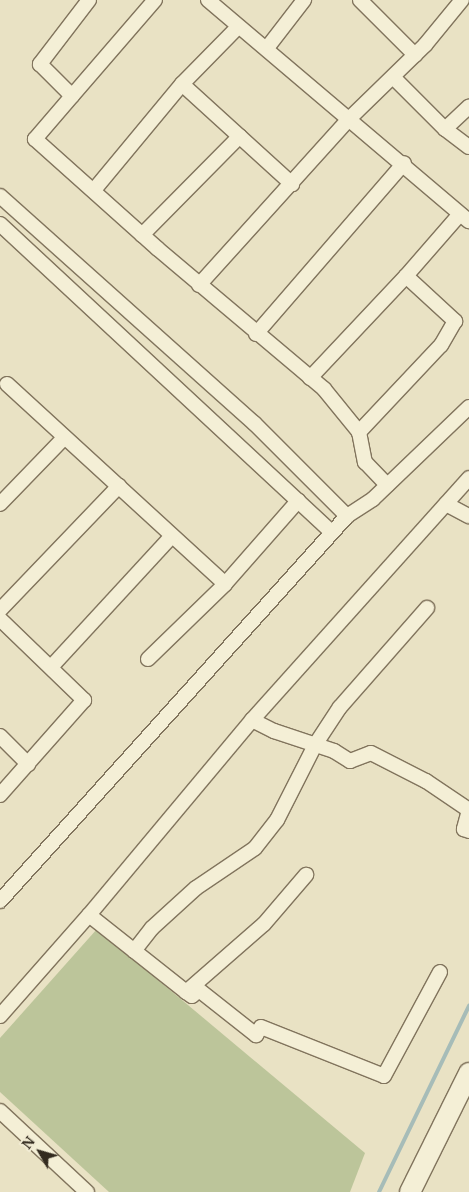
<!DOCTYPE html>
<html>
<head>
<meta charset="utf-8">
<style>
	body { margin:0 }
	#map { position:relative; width:469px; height:1192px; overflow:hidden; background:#e9e2c4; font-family:Merriweather,serif }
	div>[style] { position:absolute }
	.green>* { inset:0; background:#bcc59a }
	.stream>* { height:4px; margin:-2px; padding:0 2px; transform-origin:2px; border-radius:2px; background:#a6bcb8 }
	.roads { filter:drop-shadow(1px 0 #81745d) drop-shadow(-1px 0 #81745d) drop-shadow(0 1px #81745d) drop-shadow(0 -1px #81745d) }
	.street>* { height:14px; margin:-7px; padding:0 7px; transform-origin:7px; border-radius:7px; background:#f4efd6 }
	.secondary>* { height:20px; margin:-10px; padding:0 10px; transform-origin:10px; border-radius:10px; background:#f4efd6 }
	span { translate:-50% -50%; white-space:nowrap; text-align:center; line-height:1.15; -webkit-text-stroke:4.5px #f1ebd3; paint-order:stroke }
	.north { position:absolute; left:15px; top:1127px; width:50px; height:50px; -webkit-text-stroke:4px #f1ebd3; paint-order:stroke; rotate:308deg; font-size:14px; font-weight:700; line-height:20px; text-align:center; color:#332b1f }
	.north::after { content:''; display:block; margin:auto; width:18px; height:22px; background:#332b1f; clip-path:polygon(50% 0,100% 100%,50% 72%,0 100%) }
</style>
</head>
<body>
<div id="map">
	<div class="green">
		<div style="clip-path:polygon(97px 929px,365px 1153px,350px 1192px,109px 1192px,0 1092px,0 1038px)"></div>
	</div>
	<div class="stream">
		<div style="left:379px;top:1192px;width:207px;rotate:-64.2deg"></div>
	</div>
	<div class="roads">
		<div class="street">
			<div style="left:89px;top:0;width:81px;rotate:127.4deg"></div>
			<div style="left:40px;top:64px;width:45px;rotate:45deg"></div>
			<div style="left:72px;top:96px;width:57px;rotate:130.7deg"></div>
			<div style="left:35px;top:139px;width:165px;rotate:41.8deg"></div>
			<div style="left:158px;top:249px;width:217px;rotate:40.1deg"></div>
			<div style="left:324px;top:389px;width:55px;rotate:50.9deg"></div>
			<div style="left:359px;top:432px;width:31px;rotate:79deg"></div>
			<div style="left:365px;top:462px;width:32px;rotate:46deg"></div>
			<div style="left:208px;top:0;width:342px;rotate:40.3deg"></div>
			<div style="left:360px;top:0;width:78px;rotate:45deg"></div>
			<div style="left:267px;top:48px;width:61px;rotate:-52.4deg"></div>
			<div style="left:393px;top:77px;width:74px;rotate:45deg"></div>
			<div style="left:445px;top:129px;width:30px;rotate:37deg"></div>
			<div style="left:182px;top:84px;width:80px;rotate:-45.5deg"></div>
			<div style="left:72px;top:96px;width:127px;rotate:-49.2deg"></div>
			<div style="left:445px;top:129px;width:33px;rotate:-43deg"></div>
			<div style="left:94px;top:190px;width:138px;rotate:-50.3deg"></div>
			<div style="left:182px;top:84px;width:149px;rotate:42.3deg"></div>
			<div style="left:0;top:196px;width:341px;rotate:41.8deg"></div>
			<div style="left:254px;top:423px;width:132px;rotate:45deg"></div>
			<div style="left:0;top:224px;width:453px;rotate:42.9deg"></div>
			<div style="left:142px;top:235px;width:139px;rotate:-45.3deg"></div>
			<div style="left:406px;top:276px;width:82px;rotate:-48.9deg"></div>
			<div style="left:199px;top:285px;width:225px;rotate:-47.9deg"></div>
			<div style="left:350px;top:118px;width:105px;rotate:-44.2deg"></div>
			<div style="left:425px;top:45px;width:58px;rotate:-50.6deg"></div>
			<div style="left:256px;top:334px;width:226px;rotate:-49.1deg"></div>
			<div style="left:310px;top:378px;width:140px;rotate:-46.7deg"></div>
			<div style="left:406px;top:276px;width:67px;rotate:42.6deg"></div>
			<div style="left:455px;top:321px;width:28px;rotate:120deg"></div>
			<div style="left:441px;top:345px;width:120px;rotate:133.3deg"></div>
			<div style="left:7px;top:384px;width:296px;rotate:42.5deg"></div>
			<div style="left:225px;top:584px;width:111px;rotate:-48.7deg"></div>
			<div style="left:0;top:504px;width:93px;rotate:-45.9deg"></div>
			<div style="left:446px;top:504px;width:26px;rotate:28deg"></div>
			<div style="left:0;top:610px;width:172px;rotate:-46.2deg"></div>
			<div style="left:0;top:619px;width:117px;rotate:44deg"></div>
			<div style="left:84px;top:700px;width:127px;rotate:131.5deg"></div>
			<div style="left:148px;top:659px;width:107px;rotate:-44.2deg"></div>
			<div style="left:51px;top:667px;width:178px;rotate:-47.3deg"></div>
			<div style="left:252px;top:720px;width:25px;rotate:27deg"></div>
			<div style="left:274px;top:731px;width:63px;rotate:18.4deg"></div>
			<div style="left:334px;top:751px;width:19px;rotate:32deg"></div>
			<div style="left:350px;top:761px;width:22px;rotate:-21deg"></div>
			<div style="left:371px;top:753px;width:62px;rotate:27deg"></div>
			<div style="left:426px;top:781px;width:52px;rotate:34deg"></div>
			<div style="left:469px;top:810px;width:20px;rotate:105deg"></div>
			<div style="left:464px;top:829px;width:5px;rotate:22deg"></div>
			<div style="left:0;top:736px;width:40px;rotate:45deg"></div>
			<div style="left:0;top:901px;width:518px;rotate:-47.97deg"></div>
			<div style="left:347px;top:516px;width:31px;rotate:-33deg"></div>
			<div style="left:373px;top:499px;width:133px;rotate:-43.8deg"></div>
			<div style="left:89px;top:915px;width:124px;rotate:38.4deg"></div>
			<div style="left:186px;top:992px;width:7px;rotate:34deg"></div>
			<div style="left:192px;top:996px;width:9px;rotate:-41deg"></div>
			<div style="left:199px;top:990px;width:73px;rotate:38.3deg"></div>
			<div style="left:256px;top:1035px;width:9px;rotate:-58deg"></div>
			<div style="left:261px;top:1027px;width:132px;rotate:21.7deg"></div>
			<div style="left:384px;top:1076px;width:118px;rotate:-61.7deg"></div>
			<div style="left:134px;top:951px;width:29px;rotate:-52deg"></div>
			<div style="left:152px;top:928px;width:59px;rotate:-42.3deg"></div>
			<div style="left:196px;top:888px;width:71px;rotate:-34.1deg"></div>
			<div style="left:255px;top:848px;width:36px;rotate:-52deg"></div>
			<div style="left:277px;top:820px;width:84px;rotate:-63.1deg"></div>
			<div style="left:315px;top:745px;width:45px;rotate:-56.7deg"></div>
			<div style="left:340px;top:707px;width:132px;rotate:-48.7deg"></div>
			<div style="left:186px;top:992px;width:103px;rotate:-41.1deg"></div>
			<div style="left:264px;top:924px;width:65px;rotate:-49.4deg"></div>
			<div style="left:0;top:1016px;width:135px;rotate:-48.6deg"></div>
			<div style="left:89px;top:915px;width:254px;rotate:-50.1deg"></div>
			<div style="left:252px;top:720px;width:325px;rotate:-48.1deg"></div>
			<div style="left:0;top:1111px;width:119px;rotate:43deg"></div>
		</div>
		<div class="secondary">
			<div style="left:410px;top:1192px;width:133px;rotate:-63.6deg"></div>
		</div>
	</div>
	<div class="north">N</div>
</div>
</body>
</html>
